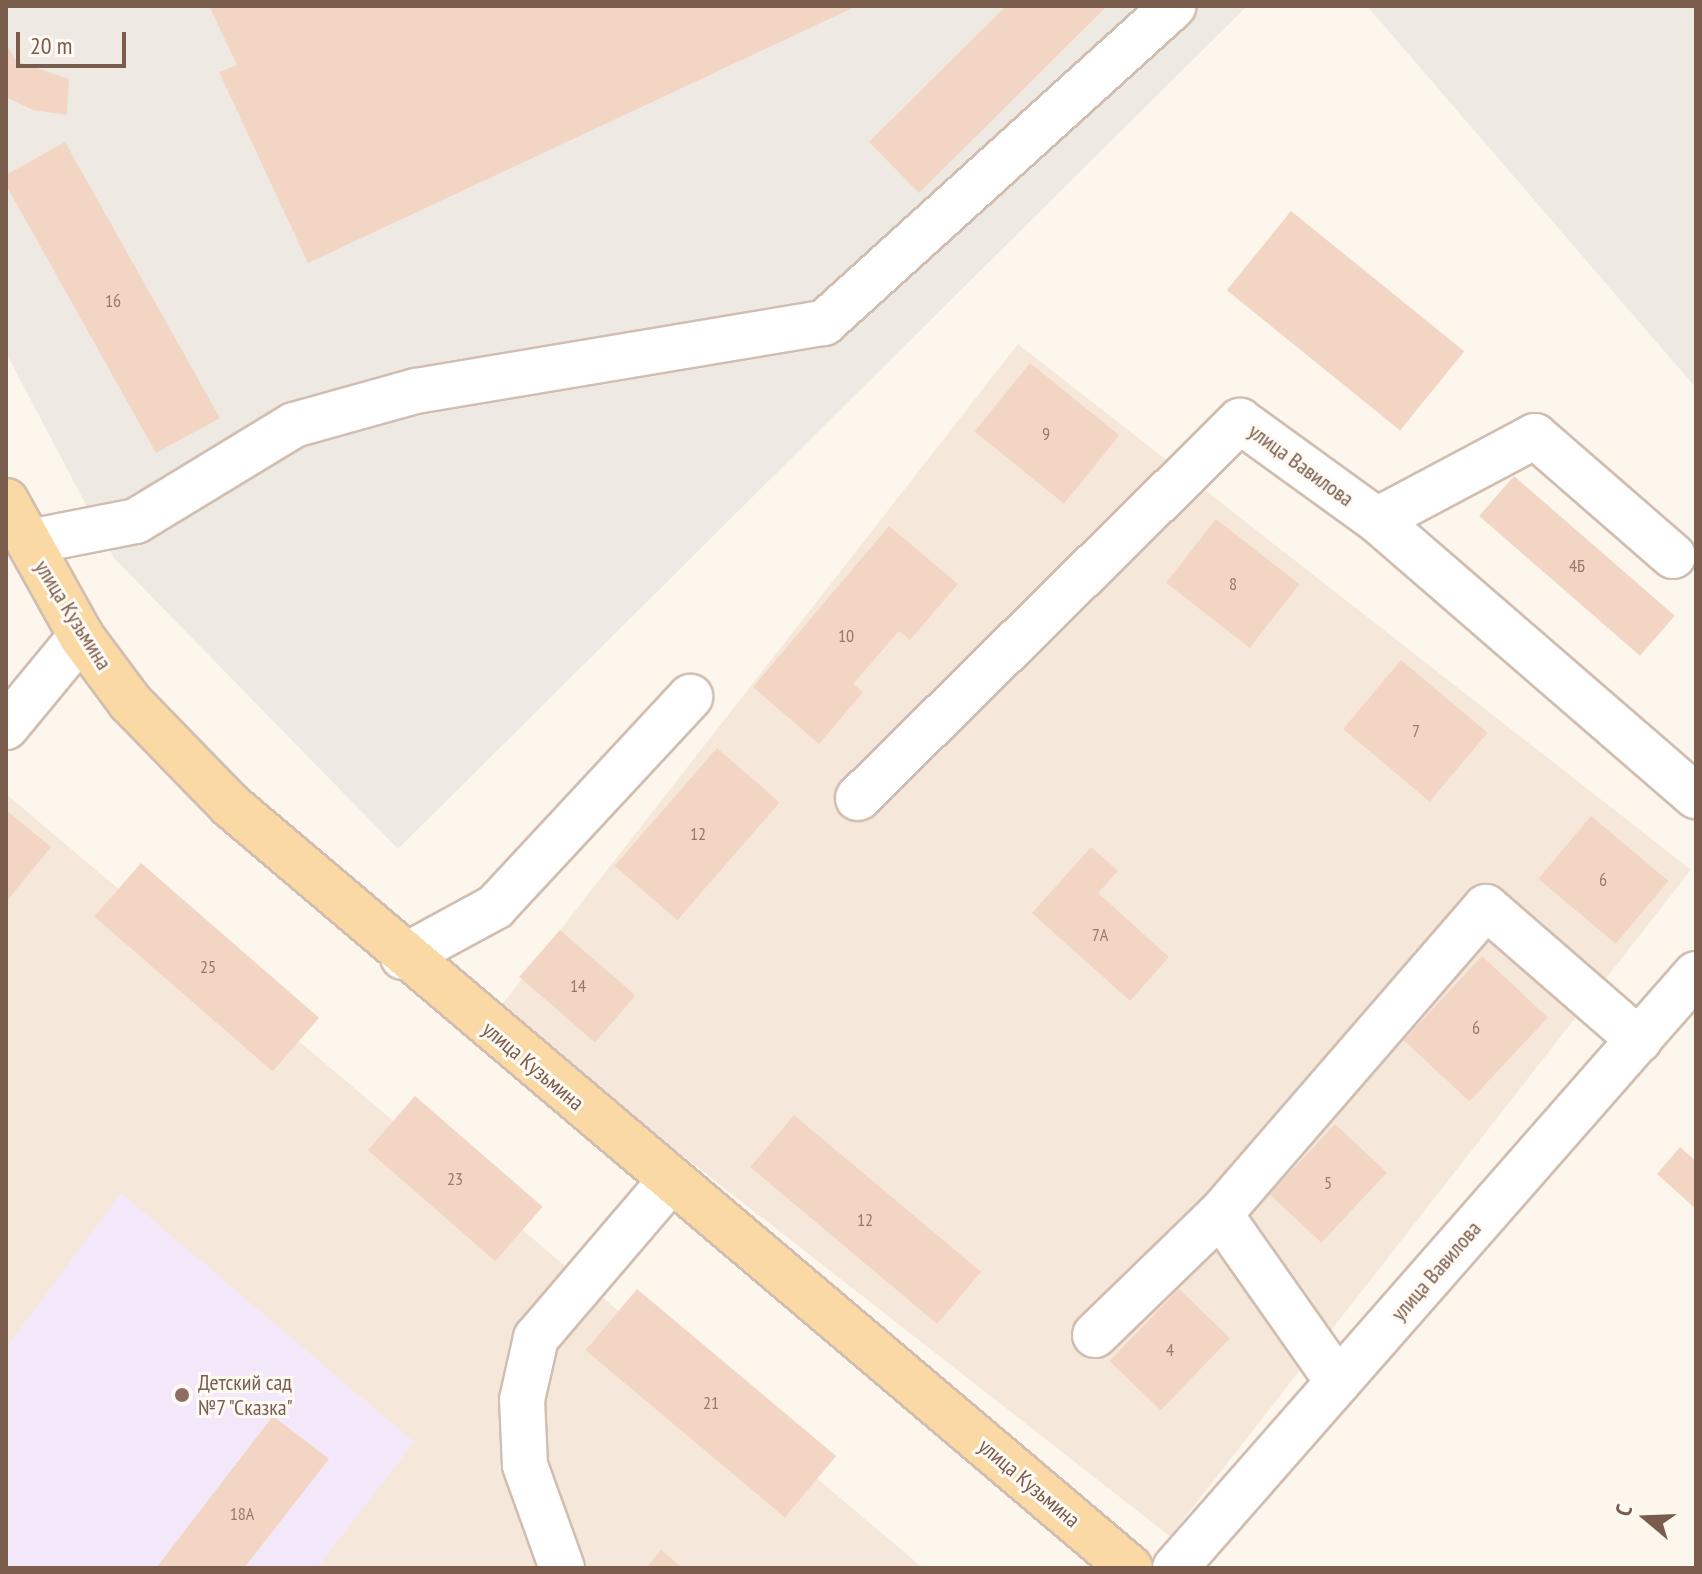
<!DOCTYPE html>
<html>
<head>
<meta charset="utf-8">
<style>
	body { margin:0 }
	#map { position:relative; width:1702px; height:1574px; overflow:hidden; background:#fdf6ec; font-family:"PT Sans Narrow",sans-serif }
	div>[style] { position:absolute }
	.residential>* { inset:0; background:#f5e8da; transform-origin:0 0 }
	.industrial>* { inset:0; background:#efe9e4 }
	.education>* { inset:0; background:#f3e8fa }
	.building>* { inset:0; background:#f3d5c3; transform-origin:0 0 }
	.roads { filter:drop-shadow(2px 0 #d1beb0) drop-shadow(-2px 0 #d1beb0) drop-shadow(0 2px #d1beb0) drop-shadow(0 -2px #d1beb0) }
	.minor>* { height:44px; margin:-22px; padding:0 22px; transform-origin:22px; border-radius:22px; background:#fff }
	.major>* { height:44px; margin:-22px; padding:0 22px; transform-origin:22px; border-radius:22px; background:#fbd9a5 }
	.dots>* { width:22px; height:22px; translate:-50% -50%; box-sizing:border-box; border:4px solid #fffaf3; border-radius:50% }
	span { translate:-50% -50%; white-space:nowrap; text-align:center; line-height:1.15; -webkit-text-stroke:6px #fffaf3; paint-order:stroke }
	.number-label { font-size:18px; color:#987a6a }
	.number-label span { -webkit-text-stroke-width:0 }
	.street-label { font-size:22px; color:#7a5c4d }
	.education-label { font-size:22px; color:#785e54 }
	.left { translate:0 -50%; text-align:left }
	.frame { position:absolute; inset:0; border:8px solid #7a5c4d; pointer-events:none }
	.north { position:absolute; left:1606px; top:1478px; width:80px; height:80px; -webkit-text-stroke:6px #fffaf3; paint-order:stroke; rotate:289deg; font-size:22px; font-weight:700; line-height:32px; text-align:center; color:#7a5c4d }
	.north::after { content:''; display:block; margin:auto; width:28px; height:36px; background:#7a5c4d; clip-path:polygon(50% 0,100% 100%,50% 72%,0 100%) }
	.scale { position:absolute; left:16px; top:32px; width:110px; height:36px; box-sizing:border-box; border:4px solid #7a5c4d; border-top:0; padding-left:10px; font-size:24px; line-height:28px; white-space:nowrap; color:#7a5c4d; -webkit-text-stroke:6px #fffaf3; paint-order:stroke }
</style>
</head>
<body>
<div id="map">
	<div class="residential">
		<div style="left:1018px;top:344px;width:854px;height:846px;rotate:38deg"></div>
		<div style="clip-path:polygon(6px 794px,923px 1568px,6px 1568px)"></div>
	</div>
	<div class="industrial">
		<div style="clip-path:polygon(6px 6px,1247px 6px,398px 849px,114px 558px,6px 353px)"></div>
		<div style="clip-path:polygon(1367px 6px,1696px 6px,1696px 388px)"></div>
	</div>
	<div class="education">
		<div style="clip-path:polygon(121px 1193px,414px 1442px,317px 1568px,6px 1568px,6px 1348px)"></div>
	</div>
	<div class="building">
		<div style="clip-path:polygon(209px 6px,857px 6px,308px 263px,219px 72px,237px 65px)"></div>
		<div style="clip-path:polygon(1006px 6px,1107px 6px,919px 193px,869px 142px)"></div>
		<div style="clip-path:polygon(6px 43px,16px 61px,69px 79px,67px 115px,33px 110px,6px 97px)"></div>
		<div style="clip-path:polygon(65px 142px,220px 418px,156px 453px,6px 185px,6px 175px)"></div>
		<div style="left:1291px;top:211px;width:223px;height:102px;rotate:39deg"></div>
		<div style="left:1030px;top:363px;width:115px;height:88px;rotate:39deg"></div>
		<div style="left:1514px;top:476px;width:213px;height:53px;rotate:41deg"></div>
		<div style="left:1216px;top:519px;width:106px;height:81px;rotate:38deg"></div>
		<div style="clip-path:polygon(889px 526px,958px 584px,910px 640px,899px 631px,853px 684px,863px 692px,819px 744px,753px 687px)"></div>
		<div style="left:1401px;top:660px;width:113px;height:90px;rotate:40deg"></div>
		<div style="left:717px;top:748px;width:83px;height:156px;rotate:41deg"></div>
		<div style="clip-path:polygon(6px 810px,51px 847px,6px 902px)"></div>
		<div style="left:1591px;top:816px;width:101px;height:82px;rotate:40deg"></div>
		<div style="clip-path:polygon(1091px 847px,1118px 871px,1098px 893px,1169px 957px,1130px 1001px,1032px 913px)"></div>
		<div style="left:141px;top:863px;width:236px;height:71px;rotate:41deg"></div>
		<div style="left:560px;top:930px;width:100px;height:62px;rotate:41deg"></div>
		<div style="left:1482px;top:956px;width:90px;height:115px;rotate:43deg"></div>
		<div style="left:415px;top:1096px;width:169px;height:72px;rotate:41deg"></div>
		<div style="left:794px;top:1115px;width:244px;height:68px;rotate:40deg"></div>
		<div style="left:1335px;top:1124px;width:71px;height:96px;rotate:43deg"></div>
		<div style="clip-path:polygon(1680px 1147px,1696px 1161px,1696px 1209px,1657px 1174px)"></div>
		<div style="left:637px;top:1289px;width:260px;height:80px;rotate:40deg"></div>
		<div style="left:1179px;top:1289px;width:71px;height:100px;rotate:44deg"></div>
		<div style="clip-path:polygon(273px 1416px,329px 1459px,244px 1568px,156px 1568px)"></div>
		<div style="clip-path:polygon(661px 1550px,683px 1568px,646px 1568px)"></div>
	</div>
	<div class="roads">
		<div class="minor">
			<div style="left:1377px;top:520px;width:179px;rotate:-28deg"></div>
			<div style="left:1535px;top:436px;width:183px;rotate:41deg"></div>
			<div style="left:29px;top:542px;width:109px;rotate:-11.1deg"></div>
			<div style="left:136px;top:521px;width:185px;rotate:-31.3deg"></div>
			<div style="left:294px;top:425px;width:127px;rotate:-15.6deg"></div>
			<div style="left:416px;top:391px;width:414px;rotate:-9.5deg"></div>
			<div style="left:824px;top:323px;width:472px;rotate:-42.2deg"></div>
			<div style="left:6px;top:727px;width:118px;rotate:-50.5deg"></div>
			<div style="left:858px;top:798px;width:537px;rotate:-44.62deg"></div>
			<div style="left:1240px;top:421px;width:169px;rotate:35.9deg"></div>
			<div style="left:1377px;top:520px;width:422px;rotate:40.9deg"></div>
			<div style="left:403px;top:957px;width:105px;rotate:-28.5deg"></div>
			<div style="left:495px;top:907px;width:287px;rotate:-47.1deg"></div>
			<div style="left:1095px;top:1335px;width:174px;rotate:-44.1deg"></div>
			<div style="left:1338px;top:1382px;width:205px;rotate:-125.1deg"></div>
			<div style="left:1220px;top:1214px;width:406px;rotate:-49.1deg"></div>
			<div style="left:1486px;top:907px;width:203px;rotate:41deg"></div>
			<div style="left:562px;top:1568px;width:109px;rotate:-109.8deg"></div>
			<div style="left:525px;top:1465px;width:65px;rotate:-92.6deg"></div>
			<div style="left:522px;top:1400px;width:64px;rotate:-77.3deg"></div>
			<div style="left:536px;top:1338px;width:206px;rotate:-49.5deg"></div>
			<div style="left:1175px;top:1568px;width:790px;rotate:-48.75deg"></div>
		</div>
		<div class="major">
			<div style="left:6px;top:501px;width:154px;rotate:60.9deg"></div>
			<div style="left:81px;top:636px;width:82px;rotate:53.4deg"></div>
			<div style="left:130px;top:702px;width:144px;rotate:45.8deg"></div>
			<div style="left:230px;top:805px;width:1180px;rotate:40.29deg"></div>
		</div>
	</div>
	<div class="dots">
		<div style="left:182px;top:1395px;background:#8d6e63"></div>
	</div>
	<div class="number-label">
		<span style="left:113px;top:301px">16</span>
		<span style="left:1046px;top:434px">9</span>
		<span style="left:1577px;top:566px">4Б</span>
		<span style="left:1233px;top:584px">8</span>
		<span style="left:846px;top:636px">10</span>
		<span style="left:1416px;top:731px">7</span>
		<span style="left:698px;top:834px">12</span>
		<span style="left:1603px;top:880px">6</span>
		<span style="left:1100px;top:935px">7А</span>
		<span style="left:208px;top:967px">25</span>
		<span style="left:578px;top:986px">14</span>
		<span style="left:1476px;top:1028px">6</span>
		<span style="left:455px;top:1179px">23</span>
		<span style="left:1328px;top:1183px">5</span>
		<span style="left:865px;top:1220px">12</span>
		<span style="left:1170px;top:1350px">4</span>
		<span style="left:711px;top:1403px">21</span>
		<span style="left:242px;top:1514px">18А</span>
	</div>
	<div class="street-label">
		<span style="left:1301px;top:465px;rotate:36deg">улица Вавилова</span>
		<span style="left:73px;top:615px;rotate:58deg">улица Кузьмина</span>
		<span style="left:533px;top:1066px;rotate:40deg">улица Кузьмина</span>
		<span style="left:1436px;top:1271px;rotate:-49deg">улица Вавилова</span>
		<span style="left:1029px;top:1483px;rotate:40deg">улица Кузьмина</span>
	</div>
	<div class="education-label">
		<span class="left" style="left:198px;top:1395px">Детский сад<br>№7 "Сказка"</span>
	</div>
	<div class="frame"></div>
	<div class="north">С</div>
	<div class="scale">20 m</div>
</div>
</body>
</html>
